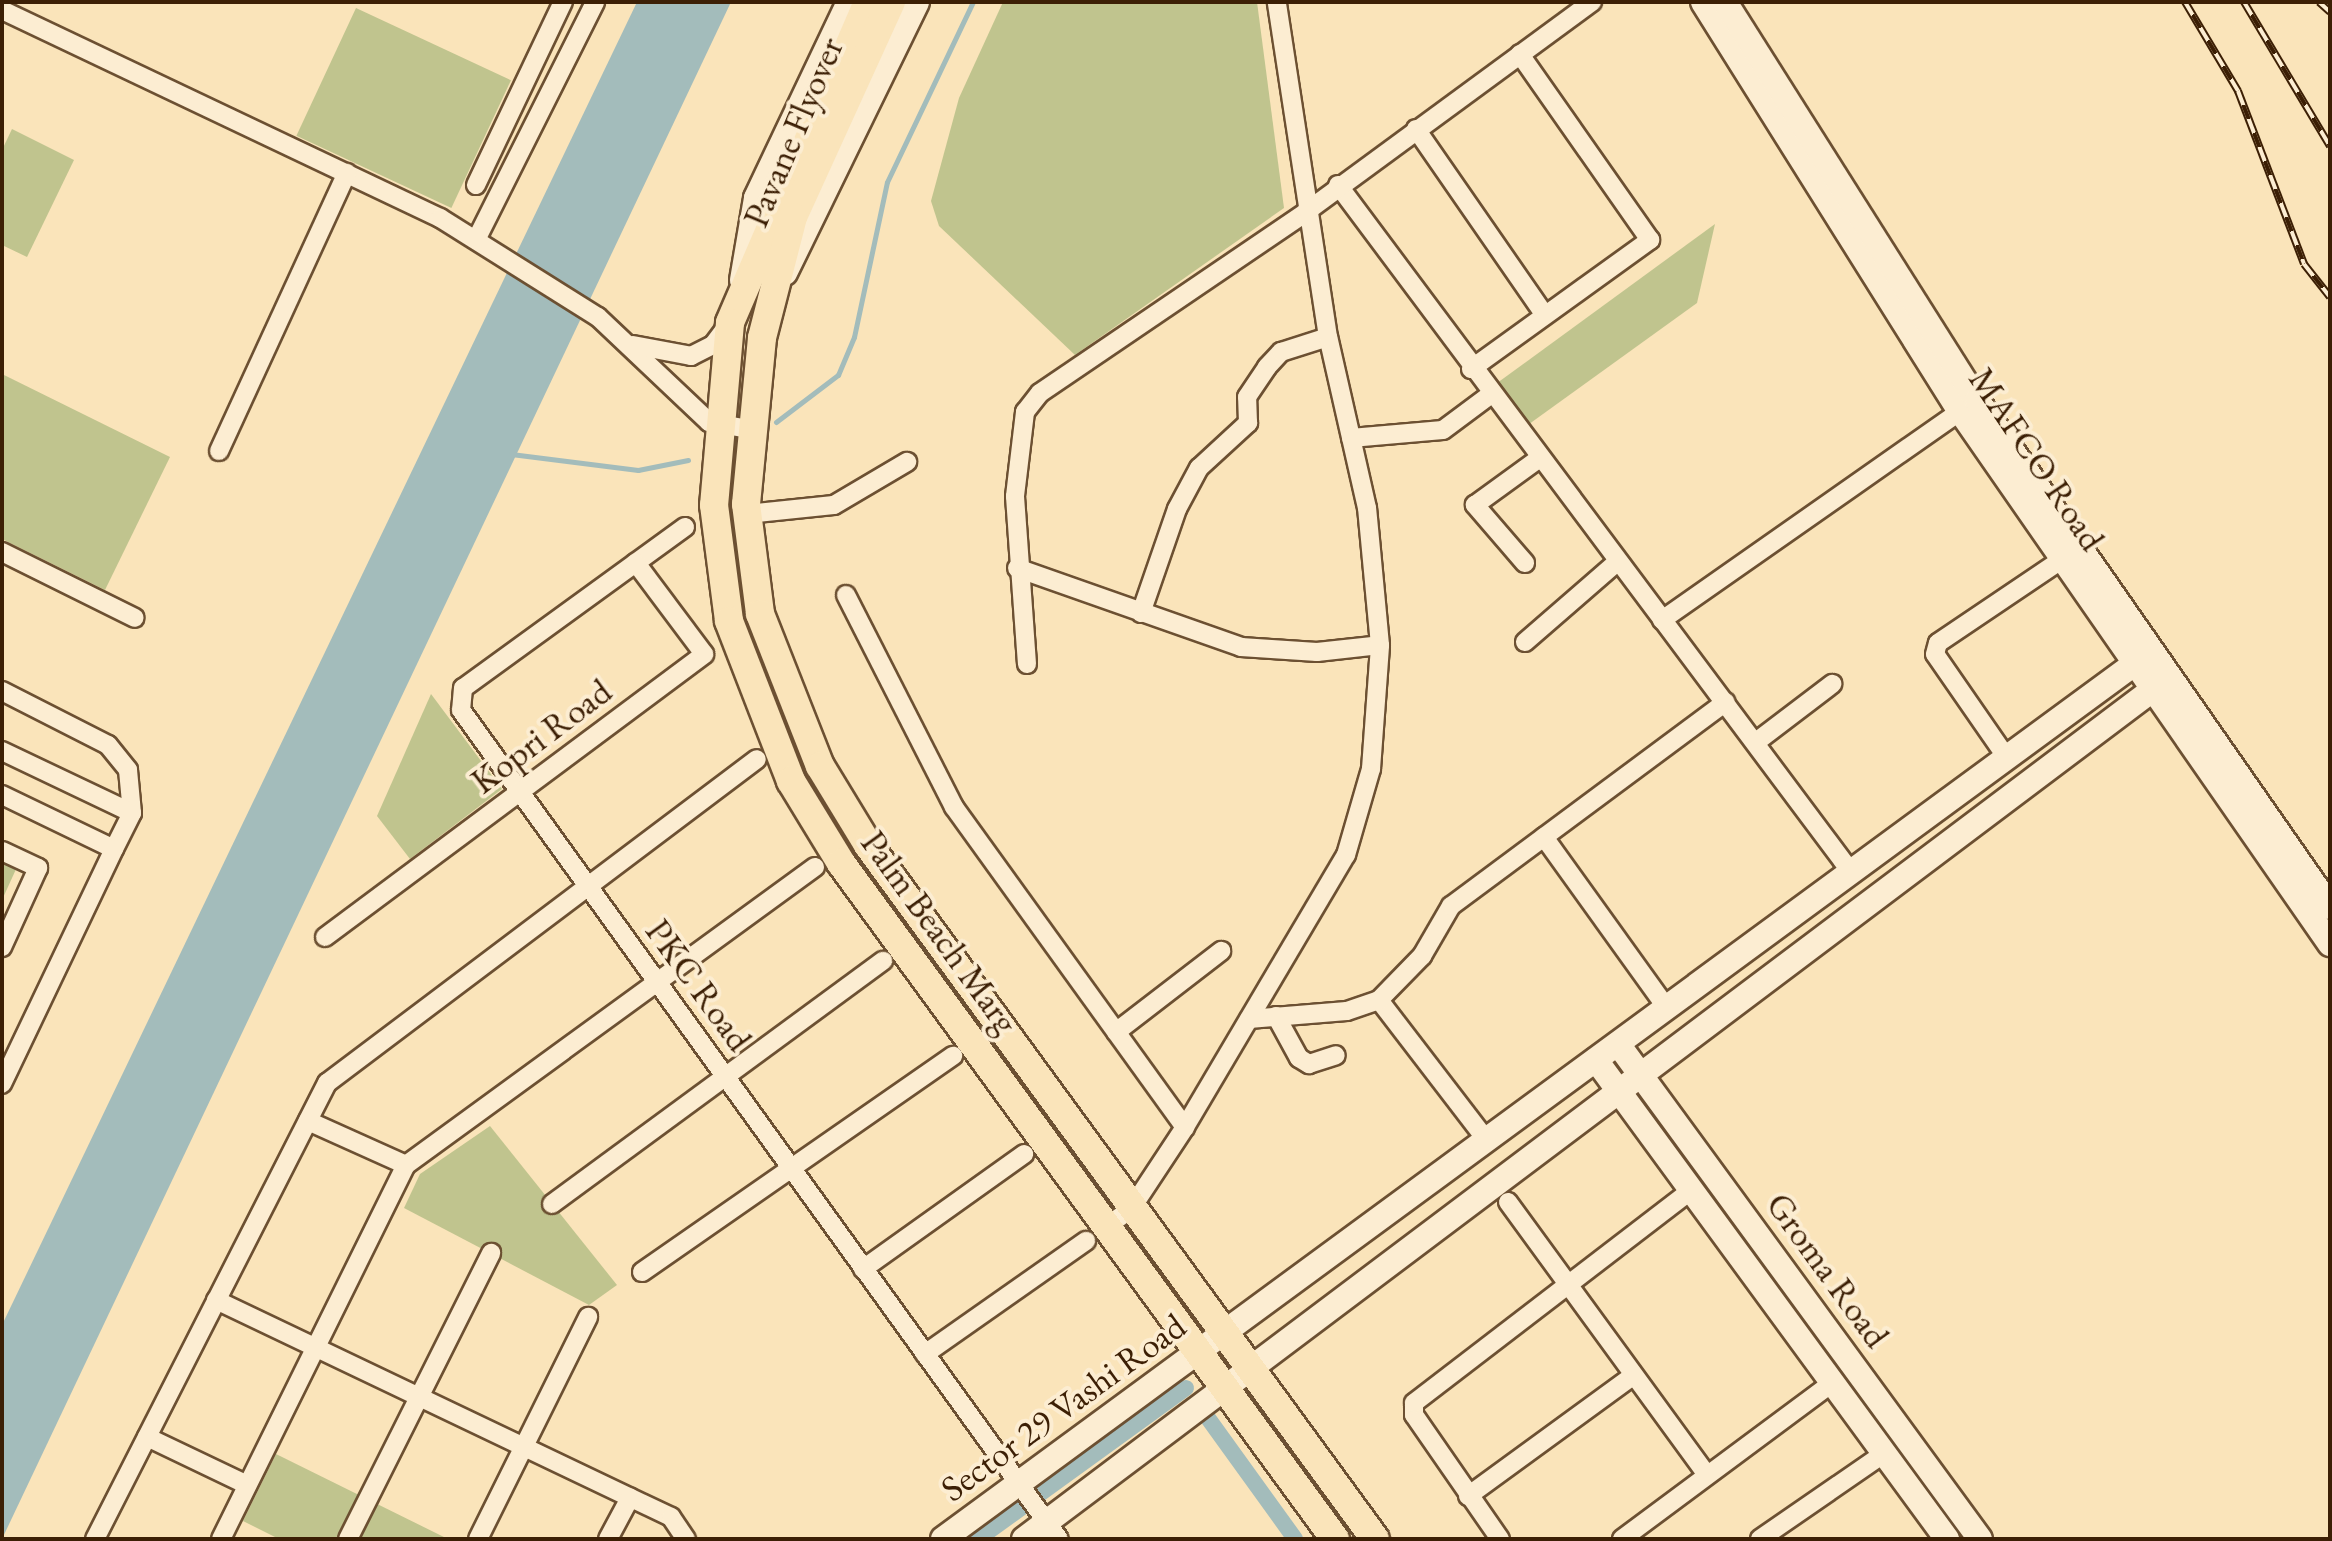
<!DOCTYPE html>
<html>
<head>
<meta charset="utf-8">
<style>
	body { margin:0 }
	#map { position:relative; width:2332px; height:1541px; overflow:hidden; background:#fae4ba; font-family:"EB Garamond",serif }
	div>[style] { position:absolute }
	.green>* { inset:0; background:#c0c48e; transform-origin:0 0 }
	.water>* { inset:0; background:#a3bcbb }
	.stream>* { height:5px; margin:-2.5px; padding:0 2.5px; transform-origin:2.5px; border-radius:2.5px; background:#a3bcbb }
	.canal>* { height:16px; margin:-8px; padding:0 8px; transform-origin:8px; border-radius:8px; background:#a3bcbb }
	.roads { filter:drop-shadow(2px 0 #6c5032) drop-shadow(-2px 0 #6c5032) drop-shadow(0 2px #6c5032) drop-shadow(0 -2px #6c5032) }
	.street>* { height:18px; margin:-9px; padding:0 9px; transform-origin:9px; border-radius:9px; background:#fcedd2 }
	.secondary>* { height:24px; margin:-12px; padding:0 12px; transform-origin:12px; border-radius:12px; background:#fcedd2 }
	.primary>* { height:28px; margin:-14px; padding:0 14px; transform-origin:14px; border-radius:14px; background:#fae4ba }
	.rail>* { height:8px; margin-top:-4px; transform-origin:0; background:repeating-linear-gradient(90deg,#fcedd2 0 15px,#3c1f05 0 30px); box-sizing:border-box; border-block:2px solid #3c1f05 }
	span { translate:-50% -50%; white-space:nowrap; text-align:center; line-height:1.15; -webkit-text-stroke:8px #fcedd2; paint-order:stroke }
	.street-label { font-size:36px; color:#3c1f05 }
	.frame { position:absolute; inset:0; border:4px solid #3c1f05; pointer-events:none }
</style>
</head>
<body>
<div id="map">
	<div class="green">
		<div style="clip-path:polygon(1003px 2px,1257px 2px,1284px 208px,1075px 355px,939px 226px,931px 201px,959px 98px)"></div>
		<div style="left:356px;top:8px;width:171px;height:141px;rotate:25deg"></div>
		<div style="clip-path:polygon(12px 129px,74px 160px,27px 257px,2px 245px,2px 150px)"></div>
		<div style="clip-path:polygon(1715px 224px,1697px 303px,1525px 427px,1493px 386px)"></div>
		<div style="clip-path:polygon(2px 374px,170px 457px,105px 590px,2px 539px)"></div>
		<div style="clip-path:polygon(431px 694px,502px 789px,410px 859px,377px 816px)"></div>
		<div style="clip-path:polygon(2px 859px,17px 867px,2px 900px)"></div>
		<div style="clip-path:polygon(490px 1126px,617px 1285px,589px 1305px,404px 1208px,420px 1174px)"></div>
		<div style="clip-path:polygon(276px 1454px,448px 1539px,279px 1539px,243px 1521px)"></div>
	</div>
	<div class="water">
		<div style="clip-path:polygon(637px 2px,731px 2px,2px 1539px,2px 1325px)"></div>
	</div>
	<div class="stream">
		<div style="left:776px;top:422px;width:78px;rotate:-37.2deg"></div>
		<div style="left:838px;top:375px;width:41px;rotate:-67.2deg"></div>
		<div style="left:854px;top:337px;width:158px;rotate:-78deg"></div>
		<div style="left:887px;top:182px;width:199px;rotate:-64.5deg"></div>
		<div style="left:511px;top:454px;width:128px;rotate:7.2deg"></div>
		<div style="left:638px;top:470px;width:51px;rotate:-11.3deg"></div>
	</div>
	<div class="canal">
		<div style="left:1205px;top:1414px;width:154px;rotate:54.2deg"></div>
		<div style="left:1041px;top:1493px;width:179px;rotate:-35.9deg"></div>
		<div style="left:978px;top:1539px;width:53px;rotate:-35.8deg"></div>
	</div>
	<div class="roads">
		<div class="street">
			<div style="left:2px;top:10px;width:485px;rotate:25.4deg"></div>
			<div style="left:440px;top:218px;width:186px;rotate:32.1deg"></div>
			<div style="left:598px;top:317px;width:153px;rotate:43.4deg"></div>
			<div style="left:709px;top:422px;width:41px;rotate:9.9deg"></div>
			<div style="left:1416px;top:129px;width:226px;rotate:55.3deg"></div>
			<div style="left:476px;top:185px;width:203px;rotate:-64.6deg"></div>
			<div style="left:1338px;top:185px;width:857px;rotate:53.25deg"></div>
			<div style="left:476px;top:240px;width:266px;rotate:-63.4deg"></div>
			<div style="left:633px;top:345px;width:59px;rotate:10.7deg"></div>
			<div style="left:691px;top:356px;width:25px;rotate:-27deg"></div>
			<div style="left:713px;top:345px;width:25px;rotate:-53deg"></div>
			<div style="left:1471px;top:369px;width:221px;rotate:-35.8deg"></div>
			<div style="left:1650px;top:240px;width:227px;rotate:-125deg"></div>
			<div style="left:1351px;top:438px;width:92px;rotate:-5deg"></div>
			<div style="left:1443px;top:430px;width:59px;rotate:-36.7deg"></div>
			<div style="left:219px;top:451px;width:306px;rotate:-65.3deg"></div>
			<div style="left:747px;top:514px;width:87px;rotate:-5.9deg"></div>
			<div style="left:834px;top:505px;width:85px;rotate:-30.5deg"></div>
			<div style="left:685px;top:527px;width:274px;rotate:144deg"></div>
			<div style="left:463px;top:688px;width:22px;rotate:95deg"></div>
			<div style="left:461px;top:710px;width:1022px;rotate:54.2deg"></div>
			<div style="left:2px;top:552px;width:148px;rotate:26.4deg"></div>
			<div style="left:1525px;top:563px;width:77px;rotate:-130.8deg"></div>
			<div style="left:1475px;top:505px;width:77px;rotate:-36deg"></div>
			<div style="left:1017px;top:568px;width:238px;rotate:19.4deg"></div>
			<div style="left:1241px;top:647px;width:76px;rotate:3.8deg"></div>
			<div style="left:1317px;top:652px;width:63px;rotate:-6.3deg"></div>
			<div style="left:846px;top:595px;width:238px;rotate:63deg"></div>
			<div style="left:954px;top:807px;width:395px;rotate:54.2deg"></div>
			<div style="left:1141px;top:613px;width:110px;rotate:-70.9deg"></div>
			<div style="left:1177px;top:509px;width:47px;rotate:-61.8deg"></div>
			<div style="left:1199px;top:468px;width:67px;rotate:-42.6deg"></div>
			<div style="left:1248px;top:423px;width:26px;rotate:-92deg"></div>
			<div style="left:1247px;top:397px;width:36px;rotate:-56deg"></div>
			<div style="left:1267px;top:367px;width:21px;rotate:-47deg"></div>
			<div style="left:1281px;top:352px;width:49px;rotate:-17.7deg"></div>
			<div style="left:1662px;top:620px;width:373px;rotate:-35deg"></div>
			<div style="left:1525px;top:642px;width:122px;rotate:-41deg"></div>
			<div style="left:1027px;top:664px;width:168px;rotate:-94.1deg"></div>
			<div style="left:1015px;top:496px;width:85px;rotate:-83.2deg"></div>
			<div style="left:1025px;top:412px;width:24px;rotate:-52deg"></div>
			<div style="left:1040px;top:393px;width:322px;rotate:-34.2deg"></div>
			<div style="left:1306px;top:212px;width:355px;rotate:-36.3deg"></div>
			<div style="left:2px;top:691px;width:119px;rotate:27deg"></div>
			<div style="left:108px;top:745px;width:32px;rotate:51deg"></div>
			<div style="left:128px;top:770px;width:43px;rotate:84.7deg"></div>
			<div style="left:132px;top:813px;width:40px;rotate:116.6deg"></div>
			<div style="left:1756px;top:742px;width:96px;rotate:-37.3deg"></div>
			<div style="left:2px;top:751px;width:144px;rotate:25.5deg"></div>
			<div style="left:2007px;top:758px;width:126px;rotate:-124.7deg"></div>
			<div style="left:1935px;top:654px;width:11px;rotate:-75deg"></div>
			<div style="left:1938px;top:643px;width:148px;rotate:-34deg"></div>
			<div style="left:2px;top:795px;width:124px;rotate:25.7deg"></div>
			<div style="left:114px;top:849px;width:260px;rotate:115.5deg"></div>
			<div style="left:1544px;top:837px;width:211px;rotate:54.3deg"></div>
			<div style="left:2px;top:851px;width:40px;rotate:25deg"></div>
			<div style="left:38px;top:868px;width:87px;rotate:114.5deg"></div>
			<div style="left:325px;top:937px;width:473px;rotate:-36.7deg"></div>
			<div style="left:704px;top:654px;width:114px;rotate:-126.8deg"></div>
			<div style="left:1379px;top:1000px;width:178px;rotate:52.5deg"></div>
			<div style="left:1276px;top:1016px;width:48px;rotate:61.3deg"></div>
			<div style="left:1299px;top:1058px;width:12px;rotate:31deg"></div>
			<div style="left:1309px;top:1064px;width:28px;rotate:-18deg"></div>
			<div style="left:1249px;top:1019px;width:98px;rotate:-4.7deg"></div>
			<div style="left:1347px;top:1011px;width:34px;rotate:-19deg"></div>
			<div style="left:1379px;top:1000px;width:62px;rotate:-45.7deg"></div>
			<div style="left:1422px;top:956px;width:58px;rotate:-59.9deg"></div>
			<div style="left:1451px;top:906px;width:342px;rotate:-36.6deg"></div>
			<div style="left:1116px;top:1032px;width:133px;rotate:-37.6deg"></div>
			<div style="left:308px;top:1121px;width:107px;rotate:24.2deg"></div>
			<div style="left:1508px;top:1202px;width:336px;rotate:53.9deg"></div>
			<div style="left:552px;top:1204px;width:411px;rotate:-36.3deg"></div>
			<div style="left:1106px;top:1227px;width:31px;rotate:-36deg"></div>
			<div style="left:1131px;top:1209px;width:98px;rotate:-56.6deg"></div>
			<div style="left:1185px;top:1127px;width:316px;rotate:-59.4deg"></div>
			<div style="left:1346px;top:855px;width:90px;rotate:-73.8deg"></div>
			<div style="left:1371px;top:769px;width:124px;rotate:-85.8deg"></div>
			<div style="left:1380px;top:645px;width:138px;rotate:-95.4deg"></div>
			<div style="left:1367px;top:508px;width:175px;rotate:-102.8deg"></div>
			<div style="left:1328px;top:337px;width:339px;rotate:-98.7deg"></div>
			<div style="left:863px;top:1269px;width:198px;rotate:-35.5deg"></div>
			<div style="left:642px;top:1272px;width:379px;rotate:-34.8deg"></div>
			<div style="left:216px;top:1300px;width:504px;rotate:25.5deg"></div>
			<div style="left:671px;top:1517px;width:27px;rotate:56deg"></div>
			<div style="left:925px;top:1354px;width:197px;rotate:-35.1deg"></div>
			<div style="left:147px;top:1437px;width:111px;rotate:25.6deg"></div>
			<div style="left:1468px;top:1496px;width:205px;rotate:-36.1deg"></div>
			<div style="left:95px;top:1539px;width:512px;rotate:-63.03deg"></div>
			<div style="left:327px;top:1083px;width:538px;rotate:-37deg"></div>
			<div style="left:221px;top:1539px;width:417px;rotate:-63.7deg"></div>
			<div style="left:406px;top:1165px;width:506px;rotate:-36.08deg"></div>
			<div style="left:348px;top:1539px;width:320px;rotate:-63.4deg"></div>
			<div style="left:478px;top:1539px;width:248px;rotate:-63.6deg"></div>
			<div style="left:608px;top:1539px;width:47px;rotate:-61.8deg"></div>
			<div style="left:1500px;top:1539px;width:151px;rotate:-124.7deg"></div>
			<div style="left:1414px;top:1415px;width:12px;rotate:-90deg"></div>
			<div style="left:1414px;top:1403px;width:350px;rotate:-37.5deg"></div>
			<div style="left:1622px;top:1539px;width:262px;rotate:-36.6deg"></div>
			<div style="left:1760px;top:1539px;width:153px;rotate:-34.6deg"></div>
		</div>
		<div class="secondary">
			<div style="left:1703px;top:2px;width:483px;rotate:57.9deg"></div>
			<div style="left:1960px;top:411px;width:649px;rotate:55.23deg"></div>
			<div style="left:1725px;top:2px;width:471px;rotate:57.7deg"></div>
			<div style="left:1977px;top:400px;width:618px;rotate:55.15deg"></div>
			<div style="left:785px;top:273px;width:301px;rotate:-64deg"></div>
			<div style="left:742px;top:280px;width:83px;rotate:-80.3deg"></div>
			<div style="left:756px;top:198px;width:217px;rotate:-64.6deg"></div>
			<div style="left:1618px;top:1044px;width:613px;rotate:53.82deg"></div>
			<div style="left:1596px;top:1060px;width:594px;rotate:53.77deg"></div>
			<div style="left:943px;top:1539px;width:1496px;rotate:-36.3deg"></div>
			<div style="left:1024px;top:1539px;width:1430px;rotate:-36.96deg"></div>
		</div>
		<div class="primary">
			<div style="left:868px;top:2px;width:349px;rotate:113.3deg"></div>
			<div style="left:730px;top:323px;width:183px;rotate:95deg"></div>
			<div style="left:714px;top:505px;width:117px;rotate:82.6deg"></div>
			<div style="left:729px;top:621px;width:172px;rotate:68.8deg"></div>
			<div style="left:791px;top:781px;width:96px;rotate:58.6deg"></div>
			<div style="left:841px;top:863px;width:837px;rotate:53.84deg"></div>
			<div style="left:891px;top:2px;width:236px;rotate:114.5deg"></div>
			<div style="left:793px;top:217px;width:125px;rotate:104.4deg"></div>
			<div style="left:762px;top:338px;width:167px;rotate:95.5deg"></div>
			<div style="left:746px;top:504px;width:111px;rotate:82.7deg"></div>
			<div style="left:760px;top:614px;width:163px;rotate:68.5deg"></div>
			<div style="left:820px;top:766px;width:92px;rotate:58.7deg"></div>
			<div style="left:868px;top:845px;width:859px;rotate:53.85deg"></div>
		</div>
	</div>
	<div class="rail">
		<div style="left:2185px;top:2px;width:104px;rotate:59.2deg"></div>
		<div style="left:2238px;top:91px;width:185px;rotate:69.1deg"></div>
		<div style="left:2304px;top:264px;width:42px;rotate:51.8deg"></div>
		<div style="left:2244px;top:2px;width:168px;rotate:59.2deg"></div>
		<div style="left:2319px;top:2px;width:15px;rotate:42deg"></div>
	</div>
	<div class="street-label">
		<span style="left:793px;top:132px;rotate:-67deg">Pavane Flyover</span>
		<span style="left:2037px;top:459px;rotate:56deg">MAFCO Road</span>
		<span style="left:541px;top:736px;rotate:-37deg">Kopri Road</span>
		<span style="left:940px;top:932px;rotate:54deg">Palm Beach Marg</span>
		<span style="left:699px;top:985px;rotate:54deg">PKC Road</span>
		<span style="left:1828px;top:1270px;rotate:54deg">Groma Road</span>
		<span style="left:1063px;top:1407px;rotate:-36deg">Sector 29 Vashi Road</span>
	</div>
	<div class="frame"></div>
</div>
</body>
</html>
